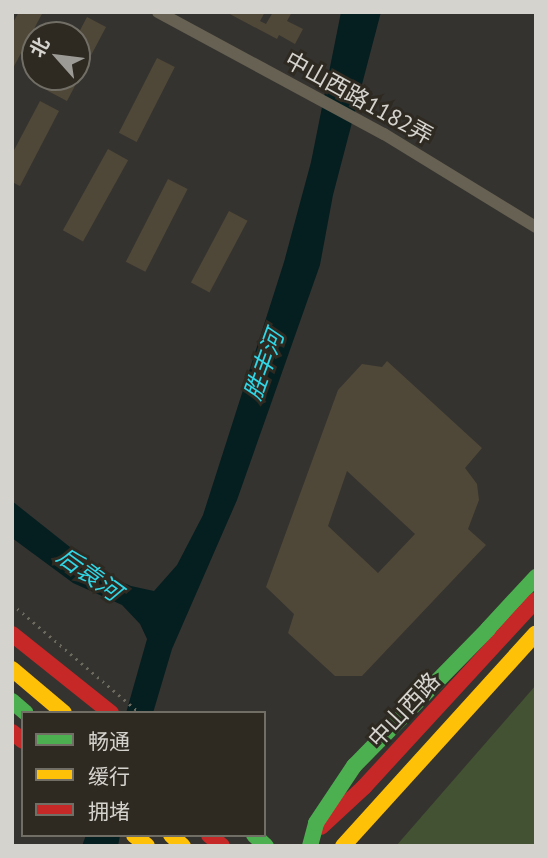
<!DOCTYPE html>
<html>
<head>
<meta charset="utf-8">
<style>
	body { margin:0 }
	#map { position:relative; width:548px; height:858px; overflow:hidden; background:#35332f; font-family:"PT Sans","Noto Sans SC",sans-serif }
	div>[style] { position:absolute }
	.green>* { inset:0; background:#435232 }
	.water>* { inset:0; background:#051f21 }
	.building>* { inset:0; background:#4f4838; transform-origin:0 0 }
	.path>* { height:2.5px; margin-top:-1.25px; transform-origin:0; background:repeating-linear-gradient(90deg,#6c695e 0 2px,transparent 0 7px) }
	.street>* { height:12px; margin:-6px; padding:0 6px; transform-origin:6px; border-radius:6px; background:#666152 }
	.fast>* { height:16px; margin:-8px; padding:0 8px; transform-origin:8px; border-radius:8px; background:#4caf50 }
	.slow>* { height:16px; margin:-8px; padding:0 8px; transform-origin:8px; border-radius:8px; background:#ffc107 }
	.jam>* { height:16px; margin:-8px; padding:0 8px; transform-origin:8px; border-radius:8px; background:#c62828 }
	.fast-bridge>* { height:16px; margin:-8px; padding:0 8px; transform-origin:8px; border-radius:8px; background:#4caf50 }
	span { translate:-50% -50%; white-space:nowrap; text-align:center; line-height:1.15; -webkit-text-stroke:6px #2e2a22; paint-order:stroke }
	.street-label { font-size:23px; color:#d5d3cd }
	.water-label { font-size:24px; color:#2fd7e7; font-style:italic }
	.frame { position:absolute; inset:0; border:14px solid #d5d3cd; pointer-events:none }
	.legend { position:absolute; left:21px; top:711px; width:245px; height:126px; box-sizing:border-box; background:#2e2a22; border:2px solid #716e66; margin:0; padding:9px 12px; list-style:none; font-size:21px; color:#d5d3cd }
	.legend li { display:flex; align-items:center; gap:14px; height:35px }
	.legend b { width:35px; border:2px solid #716e66 }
	.north { position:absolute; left:21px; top:21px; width:70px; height:70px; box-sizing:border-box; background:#2e2a22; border:2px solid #716e66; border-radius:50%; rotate:298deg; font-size:19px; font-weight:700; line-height:28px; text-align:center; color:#d5d3cd }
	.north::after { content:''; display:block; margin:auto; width:24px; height:32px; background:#9d9b96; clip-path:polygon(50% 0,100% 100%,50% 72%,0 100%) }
</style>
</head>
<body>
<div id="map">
	<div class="green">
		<div style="clip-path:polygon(536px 685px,536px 846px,396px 846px)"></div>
	</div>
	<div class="water">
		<div style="clip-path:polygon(341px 12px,381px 12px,333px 195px,320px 265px,237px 500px,172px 649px,153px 713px,126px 713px,147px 639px,140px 624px,122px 605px,73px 583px,12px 538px,12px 501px,104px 574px,131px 586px,154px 591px,177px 565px,203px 515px,284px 262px,311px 162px)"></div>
		<div style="clip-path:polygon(86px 835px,120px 835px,118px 846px,82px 846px)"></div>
	</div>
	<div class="building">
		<div style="clip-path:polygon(19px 12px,43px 12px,12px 70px,12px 24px)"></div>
		<div style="clip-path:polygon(226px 12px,265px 12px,260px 21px,266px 24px,273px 12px,292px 12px,287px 21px,303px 29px,295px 44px,279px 35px,277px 39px)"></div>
		<div style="clip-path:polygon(87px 17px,106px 27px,67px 101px,48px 91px,55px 77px,77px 77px,77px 36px)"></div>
		<div style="left:157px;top:58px;width:20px;height:84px;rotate:27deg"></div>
		<div style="clip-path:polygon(40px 101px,59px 111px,20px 186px,12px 182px,12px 154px)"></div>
		<div style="left:108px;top:149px;width:23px;height:93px;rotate:29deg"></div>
		<div style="left:168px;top:179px;width:22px;height:93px;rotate:27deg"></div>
		<div style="left:229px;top:211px;width:21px;height:81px;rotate:28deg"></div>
		<div style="clip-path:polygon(evenodd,387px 361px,482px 448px,465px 468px,477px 484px,479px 500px,468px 529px,486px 545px,362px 676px,335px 676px,288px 633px,294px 614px,266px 587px,338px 390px,362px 364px,382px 367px,387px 361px,347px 471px,415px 534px,378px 573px,328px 526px,347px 471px)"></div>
	</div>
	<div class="path">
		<div style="left:12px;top:604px;width:168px;rotate:40.4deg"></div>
	</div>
	<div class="street">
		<div style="left:158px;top:12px;width:257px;rotate:28.4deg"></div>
		<div style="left:384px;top:134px;width:178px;rotate:31.5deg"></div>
	</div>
	<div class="fast">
		<div style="left:488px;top:629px;width:71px;rotate:-47.3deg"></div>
		<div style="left:12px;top:701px;width:18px;rotate:41deg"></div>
		<div style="left:254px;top:835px;width:16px;rotate:43deg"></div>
	</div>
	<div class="slow">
		<div style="left:12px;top:669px;width:68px;rotate:40.2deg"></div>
		<div style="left:134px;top:835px;width:17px;rotate:40deg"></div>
		<div style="left:171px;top:835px;width:16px;rotate:43deg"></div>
		<div style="left:343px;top:846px;width:287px;rotate:-47.8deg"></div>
	</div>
	<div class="jam">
		<div style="left:12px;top:634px;width:127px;rotate:38.6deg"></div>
		<div style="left:12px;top:732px;width:14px;rotate:39deg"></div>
		<div style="left:321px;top:827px;width:59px;rotate:-42.9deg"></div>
		<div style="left:364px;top:787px;width:254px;rotate:-47.4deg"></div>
		<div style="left:209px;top:835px;width:17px;rotate:40deg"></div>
	</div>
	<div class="fast-bridge">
		<div style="left:310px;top:846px;width:24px;rotate:-75deg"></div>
		<div style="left:316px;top:823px;width:69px;rotate:-56.3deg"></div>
		<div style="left:354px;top:766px;width:192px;rotate:-45.6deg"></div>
	</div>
	<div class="street-label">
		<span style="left:359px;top:98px;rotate:29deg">中山西路1182弄</span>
		<span style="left:404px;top:710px;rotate:-47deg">中山西路</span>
	</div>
	<div class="water-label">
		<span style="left:264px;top:365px;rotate:-70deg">胜丰河</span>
		<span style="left:89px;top:574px;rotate:36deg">后袁河</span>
	</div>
	<div class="frame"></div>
	<ul class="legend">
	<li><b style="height:9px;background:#4caf50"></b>畅通</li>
	<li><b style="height:9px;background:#ffc107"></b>缓行</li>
	<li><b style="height:9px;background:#c62828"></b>拥堵</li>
	</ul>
	<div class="north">北</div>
</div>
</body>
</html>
